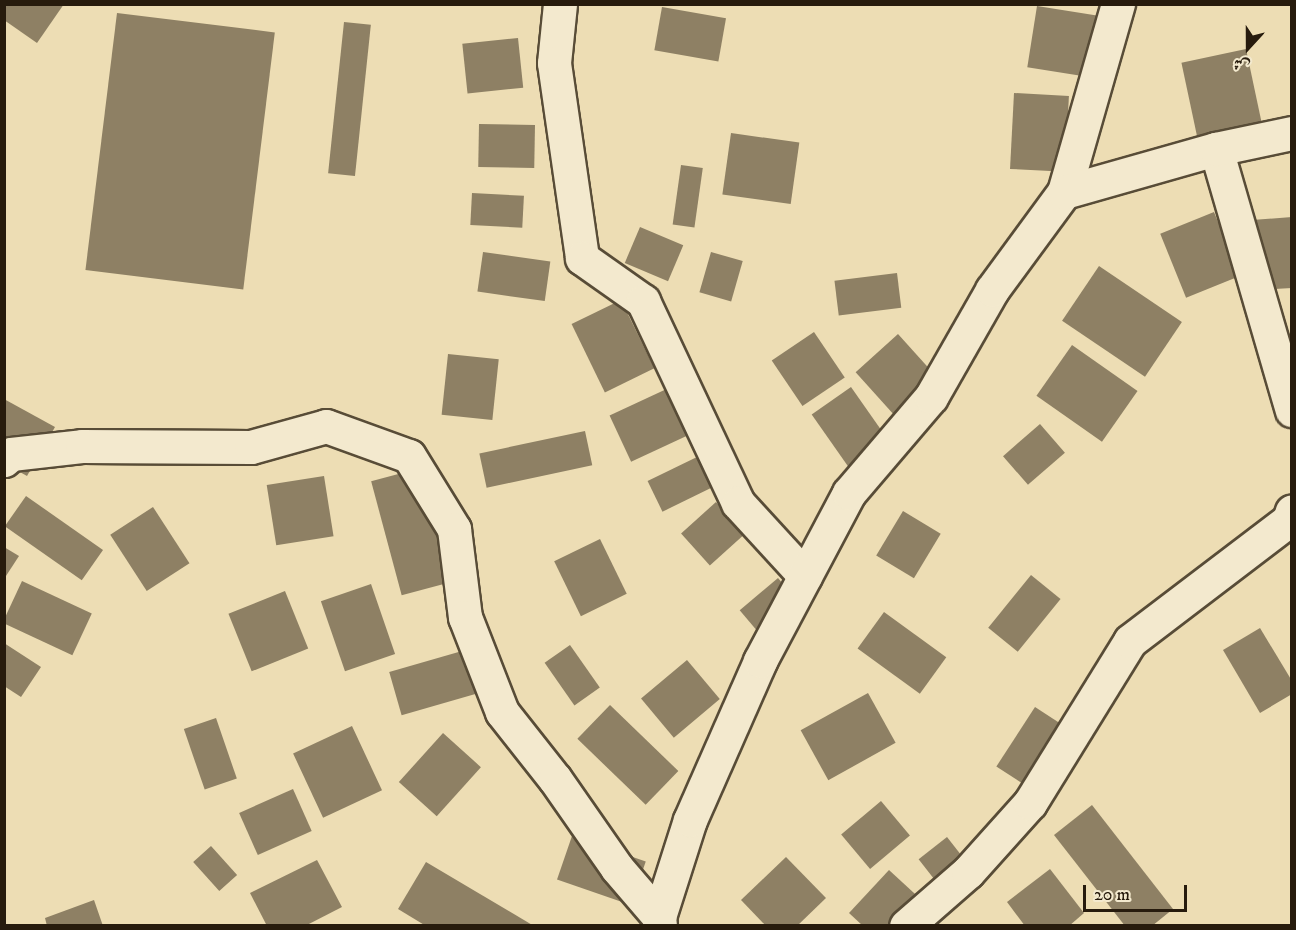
<!DOCTYPE html>
<html>
<head>
<meta charset="utf-8">
<style>
	body { margin:0 }
	#map { position:relative; width:1296px; height:930px; overflow:hidden; background:#edddb4; font-family:"IM FELL DW Pica",Amiri,serif }
	div>[style] { position:absolute }
	.building>* { inset:0; background:#8e8064; transform-origin:0 0 }
	.roads { filter:drop-shadow(2px 0 #584c37) drop-shadow(-2px 0 #584c37) drop-shadow(0 2px #584c37) drop-shadow(0 -2px #584c37) }
	.minor>* { height:33px; margin:-16.5px; padding:0 16.5px; transform-origin:16.5px; border-radius:16.5px; background:#f3e9ce }
	span { translate:-50% -50%; white-space:nowrap; text-align:center; line-height:1.15; -webkit-text-stroke:6px #f3e9ce; paint-order:stroke }
	.frame { position:absolute; inset:0; border:6px solid #271b0d; pointer-events:none }
	.north { position:absolute; left:1218px; top:18px; width:60px; height:60px; -webkit-text-stroke:4px #f3e9ce; paint-order:stroke; rotate:201deg; font-size:16px; font-weight:700; line-height:24px; text-align:center; color:#271b0d }
	.north::after { content:''; display:block; margin:auto; width:21px; height:27px; background:#271b0d; clip-path:polygon(50% 0,100% 100%,50% 72%,0 100%) }
	.scale { position:absolute; left:1083px; top:885px; width:104px; height:27px; box-sizing:border-box; border:3px solid #271b0d; border-top:0; padding-left:8px; font-size:18px; line-height:21px; white-space:nowrap; color:#271b0d; -webkit-text-stroke:4px #f3e9ce; paint-order:stroke }
</style>
</head>
<body>
<div id="map">
	<div class="building">
		<div style="clip-path:polygon(4px 4px,64px 4px,37px 43px,4px 20px)"></div>
		<div style="left:1037px;top:6px;width:86px;height:62px;rotate:9deg"></div>
		<div style="left:662px;top:7px;width:65px;height:44px;rotate:10deg"></div>
		<div style="left:117px;top:13px;width:159px;height:259px;rotate:7deg"></div>
		<div style="left:344px;top:22px;width:27px;height:152px;rotate:6deg"></div>
		<div style="left:518px;top:38px;width:50px;height:56px;rotate:84deg"></div>
		<div style="left:1246px;top:49px;width:83px;height:66px;rotate:78deg"></div>
		<div style="left:1014px;top:93px;width:55px;height:76px;rotate:3deg"></div>
		<div style="left:479px;top:124px;width:56px;height:43px;rotate:1deg"></div>
		<div style="left:731px;top:133px;width:69px;height:62px;rotate:8deg"></div>
		<div style="left:681px;top:165px;width:22px;height:60px;rotate:8deg"></div>
		<div style="left:472px;top:193px;width:52px;height:32px;rotate:3deg"></div>
		<div style="left:1214px;top:212px;width:69px;height:58px;rotate:68deg"></div>
		<div style="clip-path:polygon(1292px 217px,1292px 288px,1258px 290px,1252px 220px)"></div>
		<div style="left:640px;top:227px;width:47px;height:39px;rotate:23deg"></div>
		<div style="left:483px;top:252px;width:68px;height:40px;rotate:8deg"></div>
		<div style="left:711px;top:252px;width:33px;height:42px;rotate:16deg"></div>
		<div style="left:1099px;top:266px;width:100px;height:66px;rotate:34deg"></div>
		<div style="left:897px;top:273px;width:35px;height:63px;rotate:83deg"></div>
		<div style="left:621px;top:300px;width:76px;height:55px;rotate:64deg"></div>
		<div style="left:814px;top:332px;width:55px;height:51px;rotate:56deg"></div>
		<div style="left:898px;top:334px;width:74px;height:57px;rotate:48deg"></div>
		<div style="left:1072px;top:345px;width:80px;height:62px;rotate:35deg"></div>
		<div style="left:448px;top:354px;width:51px;height:61px;rotate:6deg"></div>
		<div style="left:673px;top:386px;width:51px;height:70px;rotate:65deg"></div>
		<div style="left:851px;top:387px;width:70px;height:48px;rotate:55deg"></div>
		<div style="clip-path:polygon(4px 399px,55px 427px,27px 476px,4px 463px)"></div>
		<div style="left:1040px;top:424px;width:38px;height:49px;rotate:49deg"></div>
		<div style="left:585px;top:431px;width:35px;height:108px;rotate:78deg"></div>
		<div style="left:697px;top:457px;width:34px;height:55px;rotate:64deg"></div>
		<div style="left:432px;top:465px;width:118px;height:63px;rotate:75deg"></div>
		<div style="left:324px;top:476px;width:61px;height:58px;rotate:81deg"></div>
		<div style="left:26px;top:496px;width:94px;height:37px;rotate:35deg"></div>
		<div style="left:716px;top:502px;width:43px;height:47px;rotate:48deg"></div>
		<div style="left:153px;top:507px;width:67px;height:51px;rotate:57deg"></div>
		<div style="left:903px;top:511px;width:44px;height:52px;rotate:31deg"></div>
		<div style="left:600px;top:539px;width:61px;height:51px;rotate:64deg"></div>
		<div style="clip-path:polygon(4px 547px,19px 556px,4px 579px)"></div>
		<div style="left:1031px;top:575px;width:38px;height:68px;rotate:39deg"></div>
		<div style="left:778px;top:578px;width:45px;height:50px;rotate:50deg"></div>
		<div style="left:22px;top:581px;width:77px;height:46px;rotate:25deg"></div>
		<div style="left:371px;top:584px;width:74px;height:53px;rotate:71deg"></div>
		<div style="left:285px;top:591px;width:62px;height:61px;rotate:68deg"></div>
		<div style="left:884px;top:612px;width:77px;height:45px;rotate:36deg"></div>
		<div style="clip-path:polygon(1260px 628px,1292px 681px,1292px 694px,1260px 713px,1223px 650px)"></div>
		<div style="clip-path:polygon(4px 643px,41px 667px,21px 697px,4px 686px)"></div>
		<div style="left:570px;top:645px;width:52px;height:31px;rotate:55deg"></div>
		<div style="left:469px;top:649px;width:45px;height:83px;rotate:74deg"></div>
		<div style="left:687px;top:660px;width:51px;height:60px;rotate:50deg"></div>
		<div style="left:868px;top:693px;width:57px;height:77px;rotate:61deg"></div>
		<div style="left:610px;top:705px;width:95px;height:47px;rotate:44deg"></div>
		<div style="left:1035px;top:707px;width:49px;height:71px;rotate:33deg"></div>
		<div style="left:216px;top:718px;width:64px;height:34px;rotate:71deg"></div>
		<div style="left:352px;top:726px;width:71px;height:65px;rotate:65deg"></div>
		<div style="left:443px;top:733px;width:51px;height:66px;rotate:42deg"></div>
		<div style="left:293px;top:789px;width:46px;height:59px;rotate:66deg"></div>
		<div style="left:881px;top:801px;width:45px;height:52px;rotate:50deg"></div>
		<div style="clip-path:polygon(1092px 805px,1173px 909px,1152px 926px,1125px 926px,1054px 835px)"></div>
		<div style="left:572px;top:836px;width:78px;height:46px;rotate:19deg"></div>
		<div style="left:947px;top:837px;width:53px;height:36px;rotate:52deg"></div>
		<div style="left:211px;top:846px;width:39px;height:24px;rotate:48deg"></div>
		<div style="clip-path:polygon(786px 857px,826px 898px,797px 926px,766px 926px,741px 900px)"></div>
		<div style="clip-path:polygon(317px 860px,342px 907px,305px 926px,267px 926px,250px 893px)"></div>
		<div style="clip-path:polygon(426px 862px,534px 926px,426px 926px,398px 909px)"></div>
		<div style="clip-path:polygon(1050px 869px,1084px 913px,1069px 926px,1025px 926px,1007px 902px)"></div>
		<div style="clip-path:polygon(889px 870px,927px 905px,908px 926px,863px 926px,849px 913px)"></div>
		<div style="clip-path:polygon(94px 900px,103px 926px,47px 926px,45px 918px)"></div>
	</div>
	<div class="roads">
		<div class="minor">
			<div style="left:560px;top:4px;width:59px;rotate:95.8deg"></div>
			<div style="left:554px;top:63px;width:197px;rotate:81.8deg"></div>
			<div style="left:582px;top:258px;width:75px;rotate:35.2deg"></div>
			<div style="left:643px;top:301px;width:223px;rotate:64.8deg"></div>
			<div style="left:738px;top:503px;width:99px;rotate:47.5deg"></div>
			<div style="left:1216px;top:149px;width:272px;rotate:73.8deg"></div>
			<div style="left:1064px;top:192px;width:196px;rotate:-74deg"></div>
			<div style="left:4px;top:460px;width:9px;rotate:-41deg"></div>
			<div style="left:11px;top:454px;width:71px;rotate:-6.4deg"></div>
			<div style="left:82px;top:446px;width:169px;rotate:0.3deg"></div>
			<div style="left:251px;top:447px;width:78px;rotate:-15.6deg"></div>
			<div style="left:326px;top:426px;width:88px;rotate:19.9deg"></div>
			<div style="left:409px;top:456px;width:86px;rotate:58.3deg"></div>
			<div style="left:454px;top:529px;width:89px;rotate:82.9deg"></div>
			<div style="left:465px;top:617px;width:102px;rotate:68.7deg"></div>
			<div style="left:502px;top:712px;width:85px;rotate:51.7deg"></div>
			<div style="left:555px;top:779px;width:108px;rotate:55.1deg"></div>
			<div style="left:617px;top:868px;width:65px;rotate:49.4deg"></div>
			<div style="left:660px;top:926px;width:9px;rotate:-96deg"></div>
			<div style="left:659px;top:917px;width:102px;rotate:-72.3deg"></div>
			<div style="left:690px;top:820px;width:174px;rotate:-66.2deg"></div>
			<div style="left:760px;top:661px;width:190px;rotate:-62.1deg"></div>
			<div style="left:849px;top:493px;width:126px;rotate:-49.5deg"></div>
			<div style="left:931px;top:397px;width:123px;rotate:-60.3deg"></div>
			<div style="left:992px;top:290px;width:122px;rotate:-53.7deg"></div>
			<div style="left:1064px;top:192px;width:158px;rotate:-15.8deg"></div>
			<div style="left:1216px;top:149px;width:78px;rotate:-11.9deg"></div>
			<div style="left:906px;top:926px;width:82px;rotate:-41.1deg"></div>
			<div style="left:968px;top:872px;width:93px;rotate:-48.1deg"></div>
			<div style="left:1030px;top:803px;width:190px;rotate:-58.3deg"></div>
			<div style="left:1130px;top:641px;width:200px;rotate:-37.3deg"></div>
			<div style="left:1289px;top:520px;width:9px;rotate:-72deg"></div>
		</div>
	</div>
	<div class="frame"></div>
	<div class="north">ش</div>
	<div class="scale">20 m</div>
</div>
</body>
</html>
